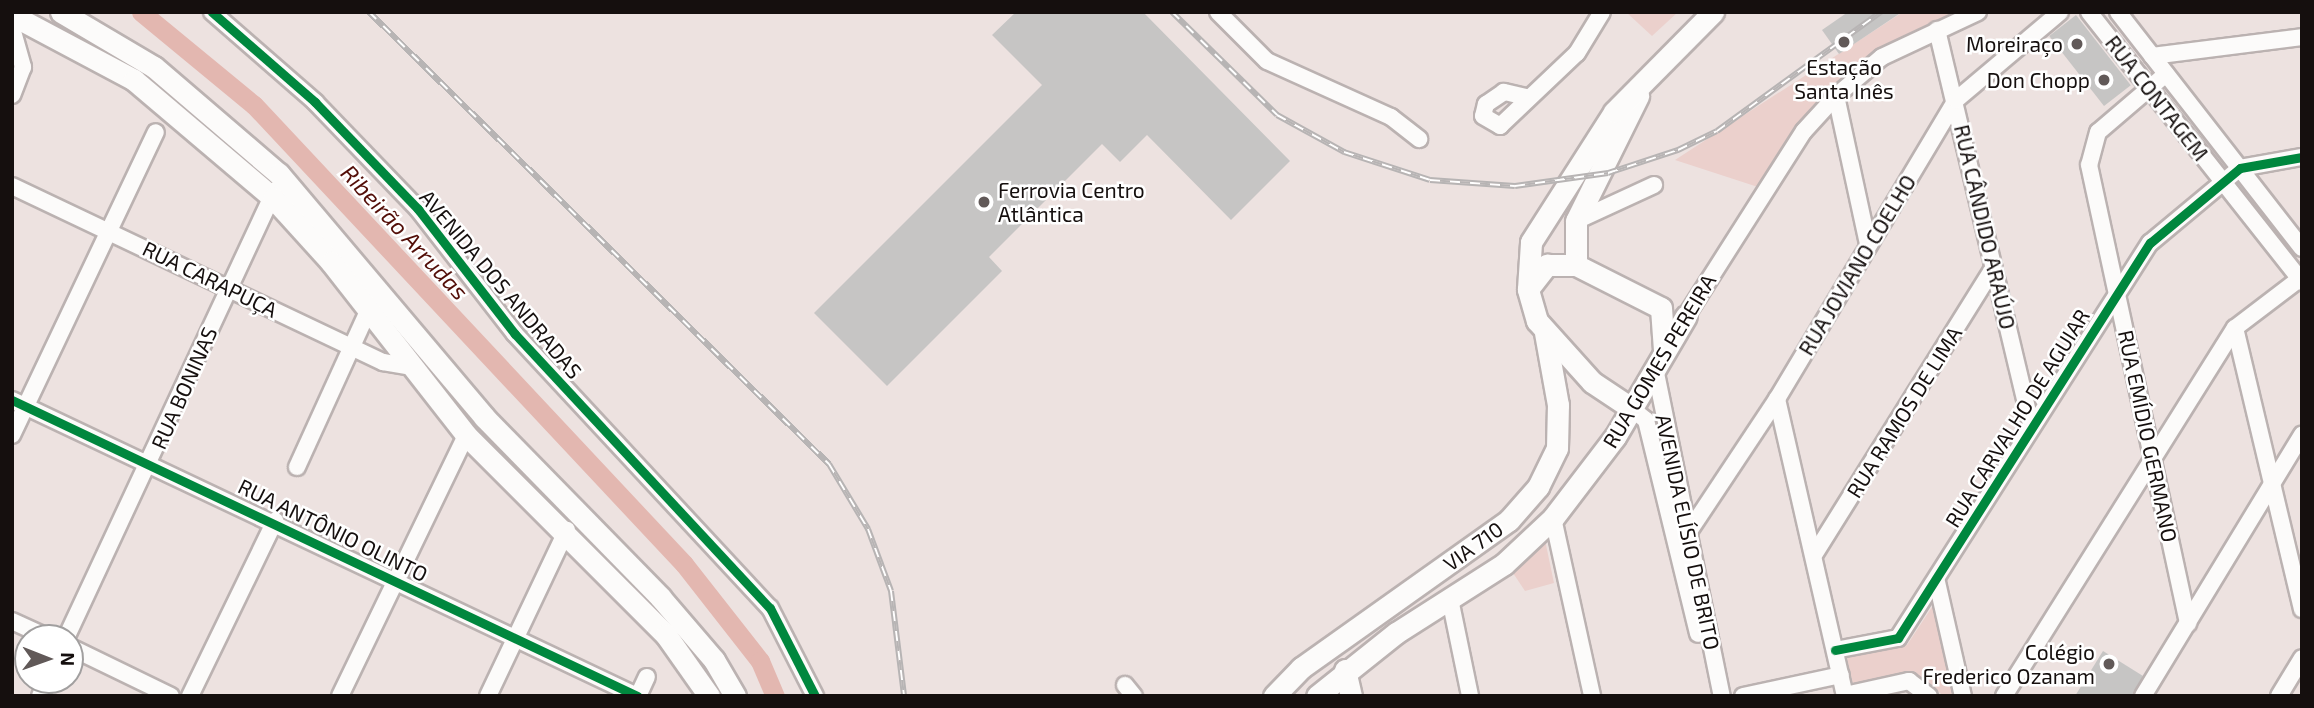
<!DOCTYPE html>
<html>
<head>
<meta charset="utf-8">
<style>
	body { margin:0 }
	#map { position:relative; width:2314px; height:708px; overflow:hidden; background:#ede2e0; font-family:"Exo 2",sans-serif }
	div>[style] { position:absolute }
	.green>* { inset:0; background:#ebd0cc }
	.river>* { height:19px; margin:-9.5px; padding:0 9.5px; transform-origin:9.5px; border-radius:9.5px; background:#e3b7b0 }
	.building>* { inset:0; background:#c6c5c4; transform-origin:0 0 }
	.roads { filter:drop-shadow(2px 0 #bbb2b1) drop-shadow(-2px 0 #bbb2b1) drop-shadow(0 2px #bbb2b1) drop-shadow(0 -2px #bbb2b1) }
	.minor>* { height:16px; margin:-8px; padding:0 8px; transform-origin:8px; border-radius:8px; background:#fcfbfa }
	.major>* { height:21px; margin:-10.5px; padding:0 10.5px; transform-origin:10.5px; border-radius:10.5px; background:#fcfbfa }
	.rail>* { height:6px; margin-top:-3px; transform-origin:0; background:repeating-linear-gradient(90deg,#fff 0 10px,#b7b4b4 0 20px); box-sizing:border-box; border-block:2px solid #b7b4b4 }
	.cycleway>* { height:9px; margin:-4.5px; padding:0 4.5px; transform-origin:4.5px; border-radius:4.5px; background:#00873e }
	.dots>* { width:19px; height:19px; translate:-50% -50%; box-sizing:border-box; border:4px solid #fff; border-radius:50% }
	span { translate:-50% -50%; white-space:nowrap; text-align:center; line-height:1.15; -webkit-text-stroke:5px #fff; paint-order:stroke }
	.poi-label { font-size:21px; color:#150f0e }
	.right { translate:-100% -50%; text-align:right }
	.left { translate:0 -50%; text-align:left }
	.street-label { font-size:21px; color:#150f0e }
	.water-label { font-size:23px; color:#530e08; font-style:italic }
	.frame { position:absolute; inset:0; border:14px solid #150f0e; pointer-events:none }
	.north { position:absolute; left:14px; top:624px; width:70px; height:70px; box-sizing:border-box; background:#fff; border:2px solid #a19f9f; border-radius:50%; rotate:91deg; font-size:19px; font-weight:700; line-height:28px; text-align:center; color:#150f0e }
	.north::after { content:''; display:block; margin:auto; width:24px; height:32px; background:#615958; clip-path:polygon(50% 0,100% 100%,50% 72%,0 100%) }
</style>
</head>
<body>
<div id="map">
	<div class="green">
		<div style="clip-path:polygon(1626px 12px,1678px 12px,1652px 36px)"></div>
		<div style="clip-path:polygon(1903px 12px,1954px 12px,1887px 44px,1850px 72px,1801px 125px,1761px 188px,1675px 160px)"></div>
		<div style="clip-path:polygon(1545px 540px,1554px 583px,1525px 591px,1509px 567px)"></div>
		<div style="clip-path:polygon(1934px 604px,1955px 696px,1944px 696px,1913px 673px,1853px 686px,1847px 658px,1907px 645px)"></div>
	</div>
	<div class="river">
		<div style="left:141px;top:12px;width:146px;rotate:39.5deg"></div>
		<div style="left:254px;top:105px;width:629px;rotate:46.87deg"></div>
		<div style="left:684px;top:564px;width:123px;rotate:51.9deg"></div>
		<div style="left:760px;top:661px;width:38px;rotate:67deg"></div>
	</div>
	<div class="building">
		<div style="clip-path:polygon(1016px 12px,1143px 12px,1290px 161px,1231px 220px,1147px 135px,1120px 162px,1102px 144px,989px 257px,1002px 271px,887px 386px,814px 313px,1042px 85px,992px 35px)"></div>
		<div style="clip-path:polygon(1848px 12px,1902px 12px,1839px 54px,1822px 30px)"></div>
		<div style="left:2076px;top:15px;width:89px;height:34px;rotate:52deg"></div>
		<div style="clip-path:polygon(2103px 651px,2143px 676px,2133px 696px,2075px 696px)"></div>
	</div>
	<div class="roads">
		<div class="minor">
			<div style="left:212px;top:12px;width:137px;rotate:41.1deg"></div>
			<div style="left:315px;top:102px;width:149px;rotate:46.1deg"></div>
			<div style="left:418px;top:209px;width:158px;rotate:52.2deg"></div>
			<div style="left:515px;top:334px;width:374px;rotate:47.1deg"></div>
			<div style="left:770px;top:608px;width:99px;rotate:62.9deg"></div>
			<div style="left:1218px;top:12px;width:69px;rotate:45deg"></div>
			<div style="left:1267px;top:61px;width:136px;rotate:24.3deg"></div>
			<div style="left:1391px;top:117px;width:36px;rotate:38deg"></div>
			<div style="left:2089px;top:12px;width:344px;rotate:51.7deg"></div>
			<div style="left:2118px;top:12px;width:299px;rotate:52.1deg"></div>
			<div style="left:12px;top:28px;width:41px;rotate:74.2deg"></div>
			<div style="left:23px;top:67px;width:30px;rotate:111deg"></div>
			<div style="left:1937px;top:30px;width:406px;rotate:76.6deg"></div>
			<div style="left:2152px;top:56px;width:151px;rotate:-7.2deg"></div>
			<div style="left:2166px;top:74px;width:89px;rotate:139.5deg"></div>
			<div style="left:2098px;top:132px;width:34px;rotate:105deg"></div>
			<div style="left:2089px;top:165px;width:469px;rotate:77.8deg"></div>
			<div style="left:1836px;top:96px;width:151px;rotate:77.8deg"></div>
			<div style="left:1526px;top:97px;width:23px;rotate:-167deg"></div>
			<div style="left:1504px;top:92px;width:22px;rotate:146deg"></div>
			<div style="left:1486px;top:104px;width:12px;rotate:104deg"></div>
			<div style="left:1483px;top:116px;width:20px;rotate:30deg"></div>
			<div style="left:1500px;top:126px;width:106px;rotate:-43.5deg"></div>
			<div style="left:1577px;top:53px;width:48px;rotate:-58.6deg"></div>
			<div style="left:12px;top:186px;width:411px;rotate:25.4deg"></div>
			<div style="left:383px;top:362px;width:27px;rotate:10deg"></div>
			<div style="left:1576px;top:221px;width:86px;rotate:-24.8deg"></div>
			<div style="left:1686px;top:316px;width:219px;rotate:-57.5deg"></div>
			<div style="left:1804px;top:131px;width:47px;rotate:-47.6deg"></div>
			<div style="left:1836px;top:96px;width:60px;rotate:-40.3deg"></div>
			<div style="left:1882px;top:57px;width:106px;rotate:-25.1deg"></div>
			<div style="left:2235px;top:328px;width:289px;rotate:76.6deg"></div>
			<div style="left:1655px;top:368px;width:335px;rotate:78.5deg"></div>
			<div style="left:1777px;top:399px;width:305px;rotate:77.1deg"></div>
			<div style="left:12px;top:400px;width:692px;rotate:25.34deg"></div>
			<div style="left:1631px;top:408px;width:19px;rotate:39deg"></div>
			<div style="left:1646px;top:420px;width:220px;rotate:76.3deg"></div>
			<div style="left:12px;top:435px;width:335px;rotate:-64.6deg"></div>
			<div style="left:297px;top:467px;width:174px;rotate:-65.5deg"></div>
			<div style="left:1553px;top:518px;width:182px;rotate:77.6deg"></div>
			<div style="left:1676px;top:536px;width:12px;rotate:-14deg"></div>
			<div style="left:1688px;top:533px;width:161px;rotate:-56.4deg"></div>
			<div style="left:1777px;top:399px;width:348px;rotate:-59.1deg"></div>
			<div style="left:1956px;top:100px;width:136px;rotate:-40.2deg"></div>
			<div style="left:1814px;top:555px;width:337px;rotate:-58deg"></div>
			<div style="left:1937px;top:582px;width:117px;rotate:77.2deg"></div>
			<div style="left:1450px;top:599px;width:99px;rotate:78.3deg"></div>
			<div style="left:12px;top:621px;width:41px;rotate:24.7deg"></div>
			<div style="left:66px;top:638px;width:494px;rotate:-65deg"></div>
			<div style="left:70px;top:647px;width:112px;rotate:25.9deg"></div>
			<div style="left:1835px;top:650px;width:64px;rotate:-10.8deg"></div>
			<div style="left:1898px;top:638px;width:469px;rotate:-57.5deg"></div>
			<div style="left:2150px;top:243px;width:117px;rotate:-39.8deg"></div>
			<div style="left:2240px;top:168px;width:63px;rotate:-10.1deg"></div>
			<div style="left:1125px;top:685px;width:14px;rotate:51deg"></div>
			<div style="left:1845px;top:695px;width:66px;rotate:-12.3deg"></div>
			<div style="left:1909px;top:681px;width:25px;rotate:37deg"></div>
			<div style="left:40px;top:696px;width:17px;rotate:-66deg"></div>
			<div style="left:190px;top:696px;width:195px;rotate:-64.1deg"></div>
			<div style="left:340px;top:696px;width:290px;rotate:-64.2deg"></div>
			<div style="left:488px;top:696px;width:184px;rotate:-64.6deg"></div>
			<div style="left:638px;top:696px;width:21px;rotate:-65deg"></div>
			<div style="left:1743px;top:696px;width:100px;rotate:-12.1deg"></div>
			<div style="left:2004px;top:696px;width:434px;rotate:-57.9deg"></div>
			<div style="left:2235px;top:328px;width:84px;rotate:-37.3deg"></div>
			<div style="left:2143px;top:696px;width:306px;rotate:-58.7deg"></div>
			<div style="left:2279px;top:696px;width:44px;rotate:-58.8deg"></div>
		</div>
		<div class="major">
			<div style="left:61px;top:12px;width:108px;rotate:30.6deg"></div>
			<div style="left:154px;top:67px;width:165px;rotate:40.6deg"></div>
			<div style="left:279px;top:174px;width:318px;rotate:49.8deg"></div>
			<div style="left:484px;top:417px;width:252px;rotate:45.6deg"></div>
			<div style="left:660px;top:597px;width:83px;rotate:49.4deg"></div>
			<div style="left:714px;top:660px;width:42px;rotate:59.7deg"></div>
			<div style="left:12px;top:15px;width:138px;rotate:28deg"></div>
			<div style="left:134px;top:80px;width:182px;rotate:40.3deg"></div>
			<div style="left:273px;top:198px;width:86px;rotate:47.8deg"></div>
			<div style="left:331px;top:262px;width:219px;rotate:52deg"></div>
			<div style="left:466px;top:435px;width:283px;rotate:45deg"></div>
			<div style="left:666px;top:635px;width:75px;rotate:54.8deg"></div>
			<div style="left:1576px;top:265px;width:44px;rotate:-90deg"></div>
			<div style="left:1576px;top:221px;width:140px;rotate:-63.6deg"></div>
			<div style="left:1528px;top:289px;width:31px;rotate:-52deg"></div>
			<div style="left:1547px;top:265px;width:29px"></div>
			<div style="left:1576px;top:265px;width:95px;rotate:26.8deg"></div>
			<div style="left:1661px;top:308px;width:42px;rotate:85.9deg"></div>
			<div style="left:1631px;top:408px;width:47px;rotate:-146.3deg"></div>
			<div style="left:1592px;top:382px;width:82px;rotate:-132deg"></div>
			<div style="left:1537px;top:321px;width:33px;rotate:-106deg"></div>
			<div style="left:1528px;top:289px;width:47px;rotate:-86.3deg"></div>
			<div style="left:1531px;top:242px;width:154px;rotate:-57.4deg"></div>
			<div style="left:1614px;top:112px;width:141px;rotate:-45.3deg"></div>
			<div style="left:1345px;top:670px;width:27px;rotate:77deg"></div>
			<div style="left:1274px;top:696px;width:39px;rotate:-46deg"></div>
			<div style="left:1301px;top:668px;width:255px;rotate:-35.4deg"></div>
			<div style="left:1509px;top:520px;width:44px;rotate:-48.7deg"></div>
			<div style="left:1538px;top:487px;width:43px;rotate:-64deg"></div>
			<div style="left:1557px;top:448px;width:43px;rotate:-88.7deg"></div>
			<div style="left:1558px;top:405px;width:73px;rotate:-100.2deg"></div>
			<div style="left:1317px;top:696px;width:101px;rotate:-38.6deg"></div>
			<div style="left:1396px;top:633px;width:128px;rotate:-32.6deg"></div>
			<div style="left:1504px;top:564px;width:67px;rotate:-43.2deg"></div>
			<div style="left:1553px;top:518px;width:102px;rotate:-52.6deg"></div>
			<div style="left:1615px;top:437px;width:140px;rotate:-59.6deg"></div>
		</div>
	</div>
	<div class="rail">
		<div style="left:369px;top:12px;width:645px;rotate:44.5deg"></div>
		<div style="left:829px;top:464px;width:76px;rotate:59deg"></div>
		<div style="left:868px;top:529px;width:66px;rotate:69.6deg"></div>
		<div style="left:891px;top:591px;width:106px;rotate:82.9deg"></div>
		<div style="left:1172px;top:12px;width:147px;rotate:44.4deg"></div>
		<div style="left:1277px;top:115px;width:77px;rotate:28.9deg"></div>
		<div style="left:1344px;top:152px;width:90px;rotate:18deg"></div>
		<div style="left:1430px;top:180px;width:85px;rotate:4deg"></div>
		<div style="left:1515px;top:186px;width:94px;rotate:-8deg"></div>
		<div style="left:1608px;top:173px;width:74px;rotate:-18.2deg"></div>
		<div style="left:1678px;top:150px;width:43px;rotate:-26deg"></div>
		<div style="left:1717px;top:131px;width:203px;rotate:-36deg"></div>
	</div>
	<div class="cycleway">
		<div style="left:212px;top:12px;width:137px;rotate:41.1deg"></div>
		<div style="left:315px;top:102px;width:149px;rotate:46.1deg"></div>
		<div style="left:418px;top:209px;width:158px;rotate:52.2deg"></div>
		<div style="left:515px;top:334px;width:374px;rotate:47.1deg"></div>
		<div style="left:770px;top:608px;width:99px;rotate:62.9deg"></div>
		<div style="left:12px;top:400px;width:692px;rotate:25.34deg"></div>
		<div style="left:1835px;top:650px;width:64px;rotate:-10.8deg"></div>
		<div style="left:1898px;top:638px;width:469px;rotate:-57.5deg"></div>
		<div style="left:2150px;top:243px;width:117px;rotate:-39.8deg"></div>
		<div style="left:2240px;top:168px;width:63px;rotate:-10.1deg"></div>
	</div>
	<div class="dots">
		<div style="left:1844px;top:42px;background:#615958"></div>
		<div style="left:2077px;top:44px;background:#615958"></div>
		<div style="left:2104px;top:80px;background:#615958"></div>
		<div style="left:984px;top:202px;background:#615958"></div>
		<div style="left:2109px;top:664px;background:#615958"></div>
	</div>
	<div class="poi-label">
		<span class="right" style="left:2063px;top:44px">Moreiraço</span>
		<span style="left:1844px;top:79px">Estação<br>Santa Inês</span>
		<span class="right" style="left:2090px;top:80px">Don Chopp</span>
		<span class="left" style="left:998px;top:202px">Ferrovia Centro<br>Atlântica</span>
		<span class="right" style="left:2095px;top:664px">Colégio<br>Frederico Ozanam</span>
	</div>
	<div class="street-label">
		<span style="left:2157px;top:98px;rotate:52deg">RUA CONTAGEM</span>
		<span style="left:1985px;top:227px;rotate:77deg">RUA CÂNDIDO ARAÚJO</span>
		<span style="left:1857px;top:265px;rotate:-59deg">RUA JOVIANO COELHO</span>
		<span style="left:210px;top:279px;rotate:26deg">RUA CARAPUÇA</span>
		<span style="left:501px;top:284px;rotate:50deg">AVENIDA DOS ANDRADAS</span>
		<span style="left:1659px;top:361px;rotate:-59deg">RUA GOMES PEREIRA</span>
		<span style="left:184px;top:388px;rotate:-66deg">RUA BONINAS</span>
		<span style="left:1904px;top:412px;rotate:-58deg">RUA RAMOS DE LIMA</span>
		<span style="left:2017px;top:418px;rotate:-58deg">RUA CARVALHO DE AGUIAR</span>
		<span style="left:2148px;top:436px;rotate:78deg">RUA EMÍDIO GERMANO</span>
		<span style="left:333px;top:530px;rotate:26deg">RUA ANTÔNIO OLINTO</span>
		<span style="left:1688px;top:532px;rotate:78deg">AVENIDA ELÍSIO DE BRITO</span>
		<span style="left:1473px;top:546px;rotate:-36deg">VIA 710</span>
	</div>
	<div class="water-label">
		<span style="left:405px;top:232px;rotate:47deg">Ribeirão Arrudas</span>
	</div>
	<div class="frame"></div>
	<div class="north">N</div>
</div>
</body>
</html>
